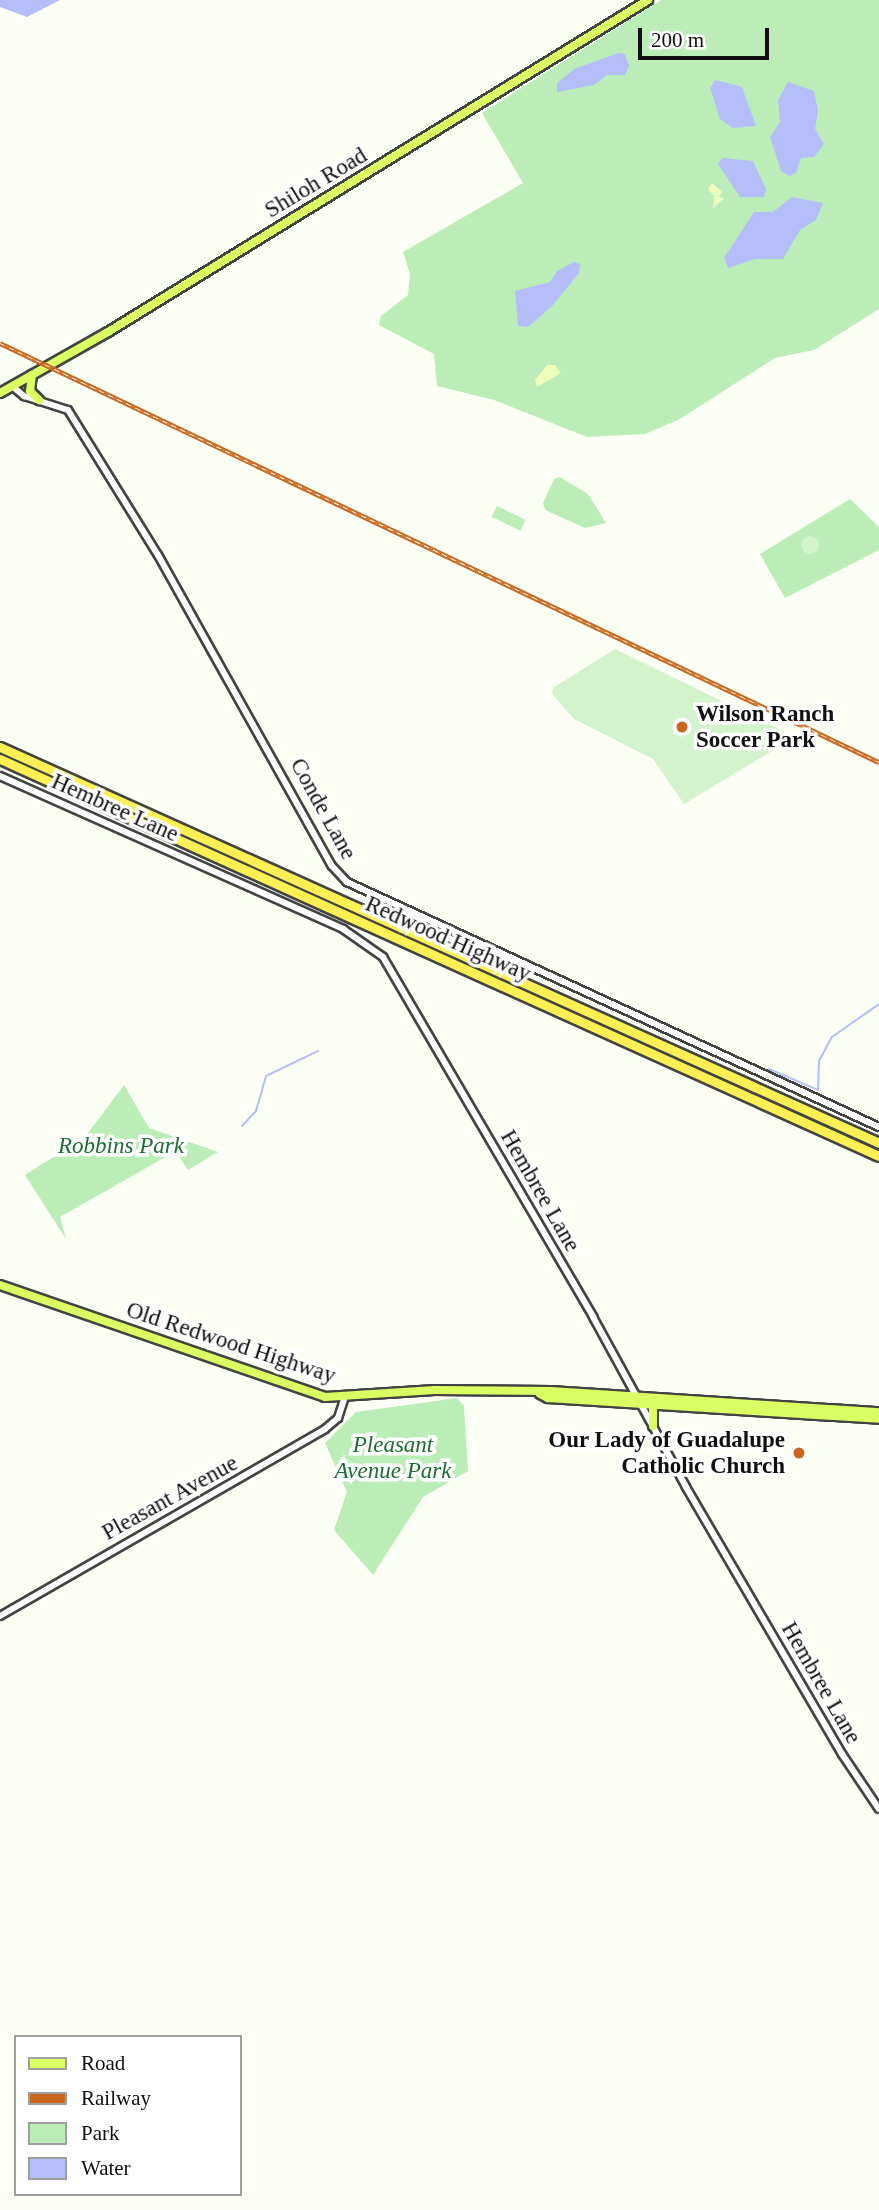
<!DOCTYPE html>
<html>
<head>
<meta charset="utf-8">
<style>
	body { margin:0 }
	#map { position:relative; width:879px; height:2210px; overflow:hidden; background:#fcfff3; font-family:Georgia,serif }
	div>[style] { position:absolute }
	.green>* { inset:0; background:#bcedb9; transform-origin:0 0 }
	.sand>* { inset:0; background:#edfebc }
	.pitch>* { inset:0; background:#d3f3cc }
	.round { border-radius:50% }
	.water>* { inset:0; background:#b4bffa }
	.stream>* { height:2px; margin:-1px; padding:0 1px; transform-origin:1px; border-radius:1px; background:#b4bffa }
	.roads { filter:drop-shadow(2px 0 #434343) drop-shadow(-2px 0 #434343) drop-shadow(0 2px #434343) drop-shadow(0 -2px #434343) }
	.minor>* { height:6px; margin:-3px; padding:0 3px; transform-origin:3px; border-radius:3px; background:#fff }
	.major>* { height:8px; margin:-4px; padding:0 4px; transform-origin:4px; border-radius:4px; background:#dbff63 }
	.highway>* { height:9px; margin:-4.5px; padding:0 4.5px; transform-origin:4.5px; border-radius:4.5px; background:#fcf054 }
	.rail>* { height:4.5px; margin-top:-2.25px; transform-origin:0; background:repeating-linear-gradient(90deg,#fff 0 5px,#ca671e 0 10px); box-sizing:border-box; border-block:2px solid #ca671e }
	.dots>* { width:19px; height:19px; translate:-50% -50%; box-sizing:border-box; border:4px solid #fff; border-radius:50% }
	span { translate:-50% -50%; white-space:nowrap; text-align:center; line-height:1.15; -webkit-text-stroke:7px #fff; paint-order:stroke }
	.street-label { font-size:23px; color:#101010 }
	.poi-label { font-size:23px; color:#101010; font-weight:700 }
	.left { translate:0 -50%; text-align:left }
	.right { translate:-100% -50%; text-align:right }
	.park-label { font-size:23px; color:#1b6d31; font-style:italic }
	.legend { position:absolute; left:14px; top:2035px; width:228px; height:161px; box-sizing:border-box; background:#fff; border:2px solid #9f9f9f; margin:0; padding:9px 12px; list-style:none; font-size:21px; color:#101010 }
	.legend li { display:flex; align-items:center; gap:14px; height:35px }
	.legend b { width:35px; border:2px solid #9f9f9f }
	.scale { position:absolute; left:638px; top:28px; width:131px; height:32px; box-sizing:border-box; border:4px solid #101010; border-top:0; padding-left:9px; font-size:21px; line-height:24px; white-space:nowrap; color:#101010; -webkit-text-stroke:5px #fff; paint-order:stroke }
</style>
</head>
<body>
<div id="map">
	<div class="green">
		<div style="clip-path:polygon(661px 0,879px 0,879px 309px,814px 350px,775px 358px,680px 419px,645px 434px,587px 437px,494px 400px,437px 386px,434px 354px,379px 325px,381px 316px,408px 295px,410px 274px,403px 252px,523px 183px,482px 113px)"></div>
		<div style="clip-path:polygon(560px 477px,588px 494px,606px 523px,585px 528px,545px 510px,543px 503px,554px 479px)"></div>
		<div style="clip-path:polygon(850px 499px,879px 527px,879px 550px,785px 598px,760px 554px)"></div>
		<div style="left:497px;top:506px;width:32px;height:12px;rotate:26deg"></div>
		<div style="clip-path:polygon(124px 1085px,149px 1128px,218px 1152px,188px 1170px,176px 1151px,60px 1217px,66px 1239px,25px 1175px,85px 1137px)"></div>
		<div style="clip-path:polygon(457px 1398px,464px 1406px,468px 1471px,423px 1497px,373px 1575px,334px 1530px,347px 1492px,325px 1443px,356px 1412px)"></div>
	</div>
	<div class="sand">
		<div style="clip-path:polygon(712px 183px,722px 192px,718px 197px,724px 198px,713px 209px,714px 196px,708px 189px)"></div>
		<div style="clip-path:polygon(547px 365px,555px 365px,561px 373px,537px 387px,535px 380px)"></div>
	</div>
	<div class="pitch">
		<div class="round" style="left:801px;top:536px;width:18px;height:18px"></div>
		<div style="clip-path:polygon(615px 649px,795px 737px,684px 804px,653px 759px,574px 719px,552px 694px,553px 688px)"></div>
	</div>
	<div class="water">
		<div style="clip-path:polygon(0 0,60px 0,27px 17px,0 7px)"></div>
		<div style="clip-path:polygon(619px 53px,625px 54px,629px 66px,625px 75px,607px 75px,594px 85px,557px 92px,557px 83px,576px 68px)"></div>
		<div style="clip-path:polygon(715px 80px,742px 87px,756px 126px,733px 128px,720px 119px,710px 88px)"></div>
		<div style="clip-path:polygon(788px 82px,814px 91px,818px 111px,815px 129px,824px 144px,814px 157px,801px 158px,796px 173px,789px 176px,781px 171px,770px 137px,780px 122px,778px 100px)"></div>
		<div style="clip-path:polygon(722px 158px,753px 161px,766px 189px,764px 197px,740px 197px,718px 164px)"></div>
		<div style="clip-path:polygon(792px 197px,823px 203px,816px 220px,800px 230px,783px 259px,755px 259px,728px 268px,724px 258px,754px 212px,773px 212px)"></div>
		<div style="clip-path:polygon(574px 262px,580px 264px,579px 273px,552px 306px,528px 327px,518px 326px,515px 291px,550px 282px,557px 271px)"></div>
	</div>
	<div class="stream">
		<div style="left:769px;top:1069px;width:53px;rotate:23.2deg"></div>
		<div style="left:818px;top:1090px;width:29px;rotate:-88deg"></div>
		<div style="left:819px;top:1061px;width:27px;rotate:-62deg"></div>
		<div style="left:832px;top:1037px;width:57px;rotate:-35.1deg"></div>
		<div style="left:242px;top:1126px;width:21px;rotate:-47deg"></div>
		<div style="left:256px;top:1111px;width:36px;rotate:-74deg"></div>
		<div style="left:266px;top:1076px;width:58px;rotate:-25.7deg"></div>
	</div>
	<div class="roads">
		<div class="minor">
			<div style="left:12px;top:386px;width:16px;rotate:40deg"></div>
			<div style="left:24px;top:396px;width:46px;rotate:17.7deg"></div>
			<div style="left:68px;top:410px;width:171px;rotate:58.2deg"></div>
			<div style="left:158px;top:555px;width:356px;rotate:60.8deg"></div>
			<div style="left:332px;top:866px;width:22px;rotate:47deg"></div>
			<div style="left:347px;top:882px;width:586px;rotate:24.73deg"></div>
			<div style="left:0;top:776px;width:376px;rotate:24deg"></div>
			<div style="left:343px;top:929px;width:49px;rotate:35deg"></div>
			<div style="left:383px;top:957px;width:417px;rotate:59.7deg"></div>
			<div style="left:593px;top:1317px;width:194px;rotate:61.3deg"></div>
			<div style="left:686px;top:1487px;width:309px;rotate:59.7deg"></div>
			<div style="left:842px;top:1754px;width:66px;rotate:56.1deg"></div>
			<div style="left:0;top:1616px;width:375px;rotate:-29.9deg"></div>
			<div style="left:325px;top:1429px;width:17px;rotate:-40deg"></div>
			<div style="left:338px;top:1418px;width:20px;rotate:-72deg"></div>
		</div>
		<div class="major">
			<div style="left:32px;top:375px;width:16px;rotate:97deg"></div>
			<div style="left:30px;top:391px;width:13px;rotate:45deg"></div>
			<div style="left:0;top:393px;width:124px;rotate:-29.5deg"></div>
			<div style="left:108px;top:332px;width:634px;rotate:-31.58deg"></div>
			<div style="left:0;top:1285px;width:344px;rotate:19deg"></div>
			<div style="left:325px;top:1397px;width:110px;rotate:-3.6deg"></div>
			<div style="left:435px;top:1390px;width:116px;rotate:0.5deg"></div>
			<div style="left:551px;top:1391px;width:329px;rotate:3.7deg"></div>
			<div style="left:540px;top:1394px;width:9px;rotate:27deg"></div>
			<div style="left:548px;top:1398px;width:332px;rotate:3.6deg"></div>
			<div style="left:653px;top:1426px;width:23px;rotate:-90deg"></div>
		</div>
		<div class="highway">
			<div style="left:0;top:747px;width:964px;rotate:24.25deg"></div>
			<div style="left:0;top:759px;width:964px;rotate:24.31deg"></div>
		</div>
	</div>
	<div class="rail">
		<div style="left:0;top:343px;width:974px;rotate:25.49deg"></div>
	</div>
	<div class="dots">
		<div style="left:682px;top:727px;background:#ca671e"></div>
		<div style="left:799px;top:1453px;background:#ca671e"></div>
	</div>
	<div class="street-label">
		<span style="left:316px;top:183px;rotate:-31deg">Shiloh Road</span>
		<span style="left:115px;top:808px;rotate:24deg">Hembree Lane</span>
		<span style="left:323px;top:809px;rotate:61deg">Conde Lane</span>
		<span style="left:448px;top:939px;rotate:24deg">Redwood Highway</span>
		<span style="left:540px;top:1191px;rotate:60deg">Hembree Lane</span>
		<span style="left:231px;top:1343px;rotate:18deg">Old Redwood Highway</span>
		<span style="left:170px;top:1498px;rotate:-29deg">Pleasant Avenue</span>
		<span style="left:821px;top:1683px;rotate:60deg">Hembree Lane</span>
	</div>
	<div class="poi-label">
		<span class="left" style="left:696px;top:727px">Wilson Ranch<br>Soccer Park</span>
		<span class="right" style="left:785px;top:1453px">Our Lady of Guadalupe<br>Catholic Church</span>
	</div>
	<div class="park-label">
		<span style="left:121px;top:1146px">Robbins Park</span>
		<span style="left:393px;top:1458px">Pleasant<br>Avenue Park</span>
	</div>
	<ul class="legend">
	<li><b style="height:9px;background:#dbff63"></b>Road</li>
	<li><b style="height:9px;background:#ca671e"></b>Railway</li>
	<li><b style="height:19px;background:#bcedb9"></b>Park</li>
	<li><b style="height:19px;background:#b4bffa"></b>Water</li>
	</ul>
	<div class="scale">200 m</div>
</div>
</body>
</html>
